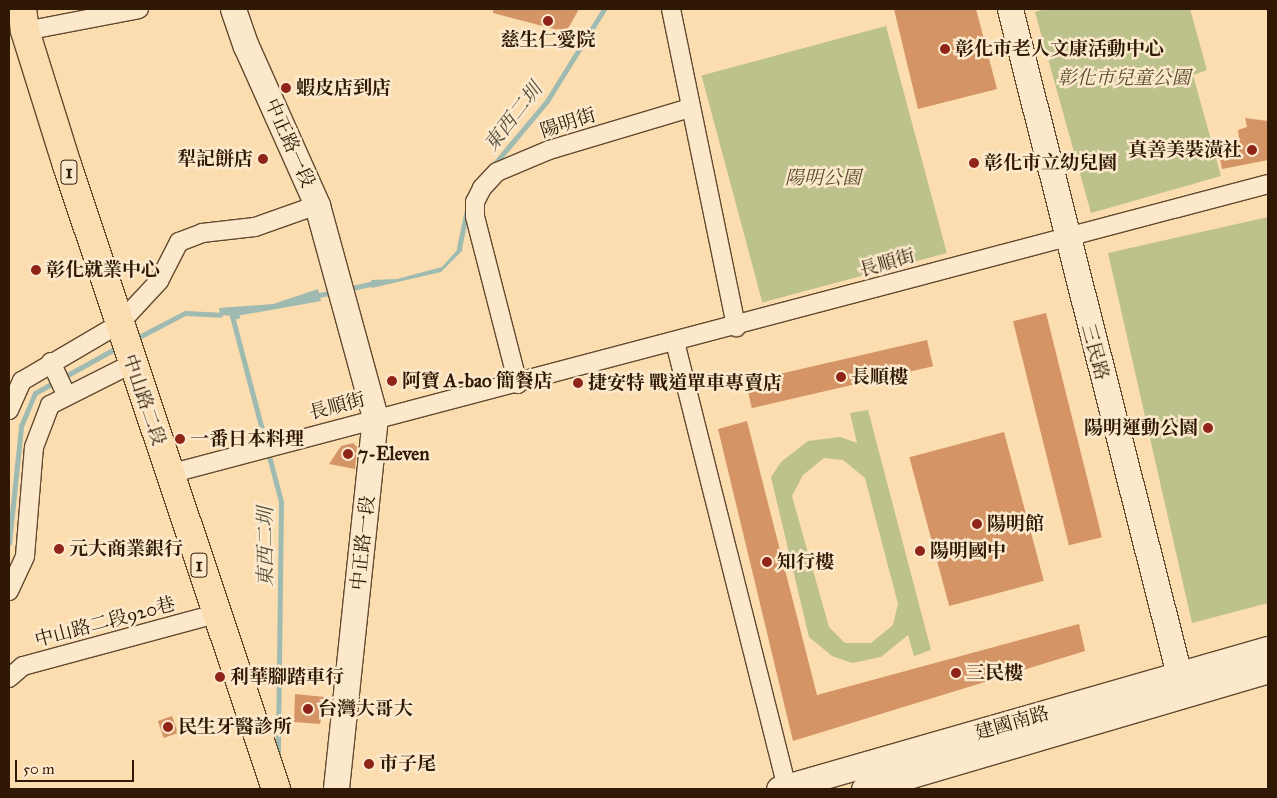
<!DOCTYPE html>
<html>
<head>
<meta charset="utf-8">
<style>
	body { margin:0 }
	#map { position:relative; width:1277px; height:798px; overflow:hidden; background:#fbddb0; font-family:"IM FELL Great Primer","Noto Serif TC",serif }
	div>[style] { position:absolute }
	.green>* { inset:0; background:#bdc18c; transform-origin:0 0 }
	.water>* { inset:0; background:#9fbbb1 }
	.stream>* { height:5px; margin:-2.5px; padding:0 2.5px; transform-origin:2.5px; border-radius:2.5px; background:#9fbbb1 }
	.building>* { inset:0; background:#d49465; transform-origin:0 0 }
	.roads { filter:drop-shadow(1px 0 #624a2f) drop-shadow(-1px 0 #624a2f) drop-shadow(0 1px #624a2f) drop-shadow(0 -1px #624a2f) }
	.street>* { height:18px; margin:-9px; padding:0 9px; transform-origin:9px; border-radius:9px; background:#fce9cc }
	.secondary>* { height:25px; margin:-12.5px; padding:0 12.5px; transform-origin:12.5px; border-radius:12.5px; background:#fce9cc }
	.primary>* { height:28px; margin:-14px; padding:0 14px; transform-origin:14px; border-radius:14px; background:#fbddb0 }
	.dots>* { width:14px; height:14px; translate:-50% -50%; box-sizing:border-box; border:2px solid #fce9cc; border-radius:50% }
	span { translate:-50% -50%; white-space:nowrap; text-align:center; line-height:1.15; -webkit-text-stroke:5px #fce9cc; paint-order:stroke }
	.shield-label span { padding:1px 4px; background:#fce9cc; border:1px solid; border-radius:4px; -webkit-text-stroke-width:0 }
	.shield-label { font-size:18px; color:#2f1904; font-weight:700 }
	.poi-label { font-size:19px; color:#2f1904; font-weight:700 }
	.left { translate:0 -50%; text-align:left }
	.right { translate:-100% -50%; text-align:right }
	.park-label { font-size:19px; color:#5a4b2d; font-style:italic }
	.street-label { font-size:19px; color:#2f1904 }
	.water-label { font-size:20px; color:#565241; font-style:italic }
	.frame { position:absolute; inset:0; border:10px solid #2f1904; pointer-events:none }
	.scale { position:absolute; left:15px; top:760px; width:119px; height:22px; box-sizing:border-box; border:2px solid #2f1904; border-top:0; padding-left:6px; font-size:15px; line-height:18px; white-space:nowrap; color:#2f1904; -webkit-text-stroke:4px #fce9cc; paint-order:stroke }
</style>
</head>
<body>
<div id="map">
	<div class="green">
		<div style="clip-path:polygon(1046px 9px,1190px 9px,1207px 70px,1193px 75px,1221px 176px,1091px 213px,1035px 12px)"></div>
		<div style="left:886px;top:26px;width:235px;height:191px;rotate:75deg"></div>
		<div style="clip-path:polygon(1268px 217px,1268px 603px,1192px 623px,1108px 253px)"></div>
		<div style="clip-path:polygon(evenodd,868px 410px,931px 650px,914px 656px,908px 635px,881px 657px,852px 663px,832px 656px,809px 637px,771px 477px,781px 462px,808px 441px,840px 437px,857px 443px,850px 413px,868px 410px,824px 458px,843px 460px,865px 478px,898px 604px,893px 625px,871px 643px,845px 643px,829px 627px,792px 496px,803px 475px,824px 458px)"></div>
	</div>
	<div class="water">
		<div style="clip-path:polygon(459px 248px,463px 250px,441px 272px,372px 288px,371px 280px,397px 279px,442px 267px)"></div>
		<div style="clip-path:polygon(318px 289px,321px 301px,237px 316px,220px 315px,219px 308px,273px 304px)"></div>
	</div>
	<div class="stream">
		<div style="left:491px;top:168px;width:87px;rotate:-50.1deg"></div>
		<div style="left:547px;top:101px;width:108px;rotate:-58.2deg"></div>
		<div style="left:459px;top:248px;width:49px;rotate:-78.2deg"></div>
		<div style="left:347px;top:289px;width:25px;rotate:-12deg"></div>
		<div style="left:319px;top:295px;width:15px;rotate:-11deg"></div>
		<div style="left:237px;top:316px;width:5px;rotate:180deg"></div>
		<div style="left:232px;top:316px;width:191px;rotate:75.2deg"></div>
		<div style="left:281px;top:501px;width:258px;rotate:90.7deg"></div>
		<div style="left:135px;top:339px;width:56px;rotate:-27.5deg"></div>
		<div style="left:185px;top:313px;width:35px;rotate:3deg"></div>
		<div style="left:9px;top:543px;width:118px;rotate:-84.1deg"></div>
		<div style="left:21px;top:426px;width:36px;rotate:-67deg"></div>
		<div style="left:35px;top:393px;width:95px;rotate:-29deg"></div>
	</div>
	<div class="building">
		<div style="clip-path:polygon(493px 9px,579px 9px,566px 32px,493px 13px)"></div>
		<div style="clip-path:polygon(894px 9px,976px 9px,997px 89px,918px 109px)"></div>
		<div style="clip-path:polygon(1245px 118px,1268px 121px,1268px 160px,1222px 169px,1218px 148px,1239px 139px,1238px 130px,1247px 127px)"></div>
		<div style="left:1046px;top:313px;width:231px;height:34px;rotate:76deg"></div>
		<div style="left:927px;top:340px;width:27px;height:186px;rotate:77deg"></div>
		<div style="clip-path:polygon(747px 421px,817px 695px,1079px 624px,1085px 651px,793px 741px,718px 429px)"></div>
		<div style="left:1004px;top:432px;width:154px;height:98px;rotate:75deg"></div>
		<div style="clip-path:polygon(353px 443px,357px 447px,355px 469px,329px 464px,341px 446px)"></div>
		<div style="clip-path:polygon(295px 694px,325px 697px,320px 724px,294px 722px)"></div>
		<div style="left:172px;top:716px;width:18px;height:15px;rotate:71deg"></div>
	</div>
	<div class="roads">
		<div class="street">
			<div style="left:671px;top:9px;width:325px;rotate:78.4deg"></div>
			<div style="left:25px;top:31px;width:116px;rotate:-10.9deg"></div>
			<div style="left:675px;top:342px;width:459px;rotate:75.9deg"></div>
			<div style="left:51px;top:362px;width:35px;rotate:65deg"></div>
			<div style="left:518px;top:384px;width:173px;rotate:-104.4deg"></div>
			<div style="left:475px;top:216px;width:14px;rotate:-90deg"></div>
			<div style="left:475px;top:202px;width:16px;rotate:-63deg"></div>
			<div style="left:482px;top:188px;width:22px;rotate:-47deg"></div>
			<div style="left:497px;top:172px;width:56px;rotate:-22.9deg"></div>
			<div style="left:549px;top:150px;width:147px;rotate:-16.6deg"></div>
			<div style="left:9px;top:410px;width:32px;rotate:-66deg"></div>
			<div style="left:22px;top:381px;width:113px;rotate:-30.4deg"></div>
			<div style="left:119px;top:324px;width:59px;rotate:-47.1deg"></div>
			<div style="left:159px;top:281px;width:44px;rotate:-62.9deg"></div>
			<div style="left:179px;top:242px;width:25px;rotate:-21deg"></div>
			<div style="left:202px;top:233px;width:53px;rotate:-6.5deg"></div>
			<div style="left:255px;top:227px;width:66px;rotate:-19.5deg"></div>
			<div style="left:169px;top:474px;width:1137px;rotate:-14.78deg"></div>
			<div style="left:9px;top:591px;width:38px;rotate:-65deg"></div>
			<div style="left:25px;top:556px;width:109px;rotate:-85.3deg"></div>
			<div style="left:34px;top:447px;width:45px;rotate:-69.1deg"></div>
			<div style="left:50px;top:405px;width:91px;rotate:-26.8deg"></div>
			<div style="left:9px;top:678px;width:18px;rotate:-41deg"></div>
			<div style="left:23px;top:666px;width:200px;rotate:-15.1deg"></div>
		</div>
		<div class="secondary">
			<div style="left:233px;top:9px;width:39px;rotate:71deg"></div>
			<div style="left:246px;top:46px;width:174px;rotate:65.9deg"></div>
			<div style="left:317px;top:205px;width:220px;rotate:74.7deg"></div>
			<div style="left:375px;top:417px;width:374px;rotate:96deg"></div>
			<div style="left:1010px;top:9px;width:707px;rotate:75.75deg"></div>
			<div style="left:779px;top:789px;width:509px;rotate:-15.98deg"></div>
			<div style="left:864px;top:789px;width:421px;rotate:-16.4deg"></div>
		</div>
		<div class="primary">
			<div style="left:22px;top:9px;width:22px;rotate:82deg"></div>
			<div style="left:25px;top:31px;width:140px;rotate:72.6deg"></div>
			<div style="left:67px;top:165px;width:658px;rotate:71.48deg"></div>
		</div>
	</div>
	<div class="dots">
		<div style="left:548px;top:21px;background:#8f2418"></div>
		<div style="left:945px;top:49px;background:#8f2418"></div>
		<div style="left:286px;top:88px;background:#8f2418"></div>
		<div style="left:1252px;top:150px;background:#8f2418"></div>
		<div style="left:263px;top:159px;background:#8f2418"></div>
		<div style="left:974px;top:163px;background:#8f2418"></div>
		<div style="left:36px;top:270px;background:#8f2418"></div>
		<div style="left:841px;top:377px;background:#8f2418"></div>
		<div style="left:392px;top:381px;background:#8f2418"></div>
		<div style="left:578px;top:383px;background:#8f2418"></div>
		<div style="left:1208px;top:428px;background:#8f2418"></div>
		<div style="left:180px;top:439px;background:#8f2418"></div>
		<div style="left:348px;top:454px;background:#8f2418"></div>
		<div style="left:977px;top:524px;background:#8f2418"></div>
		<div style="left:59px;top:549px;background:#8f2418"></div>
		<div style="left:920px;top:551px;background:#8f2418"></div>
		<div style="left:767px;top:562px;background:#8f2418"></div>
		<div style="left:956px;top:673px;background:#8f2418"></div>
		<div style="left:220px;top:677px;background:#8f2418"></div>
		<div style="left:308px;top:709px;background:#8f2418"></div>
		<div style="left:168px;top:727px;background:#8f2418"></div>
		<div style="left:369px;top:764px;background:#8f2418"></div>
	</div>
	<div class="shield-label">
		<span style="left:69px;top:172px">1</span>
		<span style="left:199px;top:565px">1</span>
	</div>
	<div class="poi-label">
		<span style="left:548px;top:40px">慈生仁愛院</span>
		<span class="left" style="left:955px;top:49px">彰化市老人文康活動中心</span>
		<span class="left" style="left:296px;top:88px">蝦皮店到店</span>
		<span class="right" style="left:1242px;top:150px">真善美裝潢社</span>
		<span class="right" style="left:253px;top:159px">犁記餅店</span>
		<span class="left" style="left:984px;top:163px">彰化市立幼兒園</span>
		<span class="left" style="left:46px;top:270px">彰化就業中心</span>
		<span class="left" style="left:851px;top:377px">長順樓</span>
		<span class="left" style="left:402px;top:381px">阿寶 A-bao 簡餐店</span>
		<span class="left" style="left:588px;top:383px">捷安特 戰道單車專賣店</span>
		<span class="right" style="left:1198px;top:428px">陽明運動公園</span>
		<span class="left" style="left:190px;top:439px">一番日本料理</span>
		<span class="left" style="left:358px;top:454px">7-Eleven</span>
		<span class="left" style="left:987px;top:524px">陽明館</span>
		<span class="left" style="left:69px;top:549px">元大商業銀行</span>
		<span class="left" style="left:930px;top:551px">陽明國中</span>
		<span class="left" style="left:777px;top:562px">知行樓</span>
		<span class="left" style="left:966px;top:673px">三民樓</span>
		<span class="left" style="left:230px;top:677px">利華腳踏車行</span>
		<span class="left" style="left:318px;top:709px">台灣大哥大</span>
		<span class="left" style="left:178px;top:727px">民生牙醫診所</span>
		<span class="left" style="left:379px;top:764px">市子尾</span>
	</div>
	<div class="park-label">
		<span style="left:1124px;top:78px">彰化市兒童公園</span>
		<span style="left:823px;top:178px">陽明公園</span>
	</div>
	<div class="street-label">
		<span style="left:568px;top:123px;rotate:-18deg">陽明街</span>
		<span style="left:290px;top:143px;rotate:66deg">中正路一段</span>
		<span style="left:887px;top:263px;rotate:-16deg">長順街</span>
		<span style="left:1095px;top:352px;rotate:75deg">三民路</span>
		<span style="left:144px;top:400px;rotate:71deg">中山路二段</span>
		<span style="left:337px;top:406px;rotate:-15deg">長順街</span>
		<span style="left:363px;top:543px;rotate:-84deg">中正路一段</span>
		<span style="left:105px;top:622px;rotate:-15deg">中山路二段920巷</span>
		<span style="left:1012px;top:723px;rotate:-16deg">建國南路</span>
	</div>
	<div class="water-label">
		<span style="left:513px;top:117px;rotate:-52deg">東西二圳</span>
		<span style="left:265px;top:547px;rotate:-90deg">東西二圳</span>
	</div>
	<div class="frame"></div>
	<div class="scale">50 m</div>
</div>
</body>
</html>
